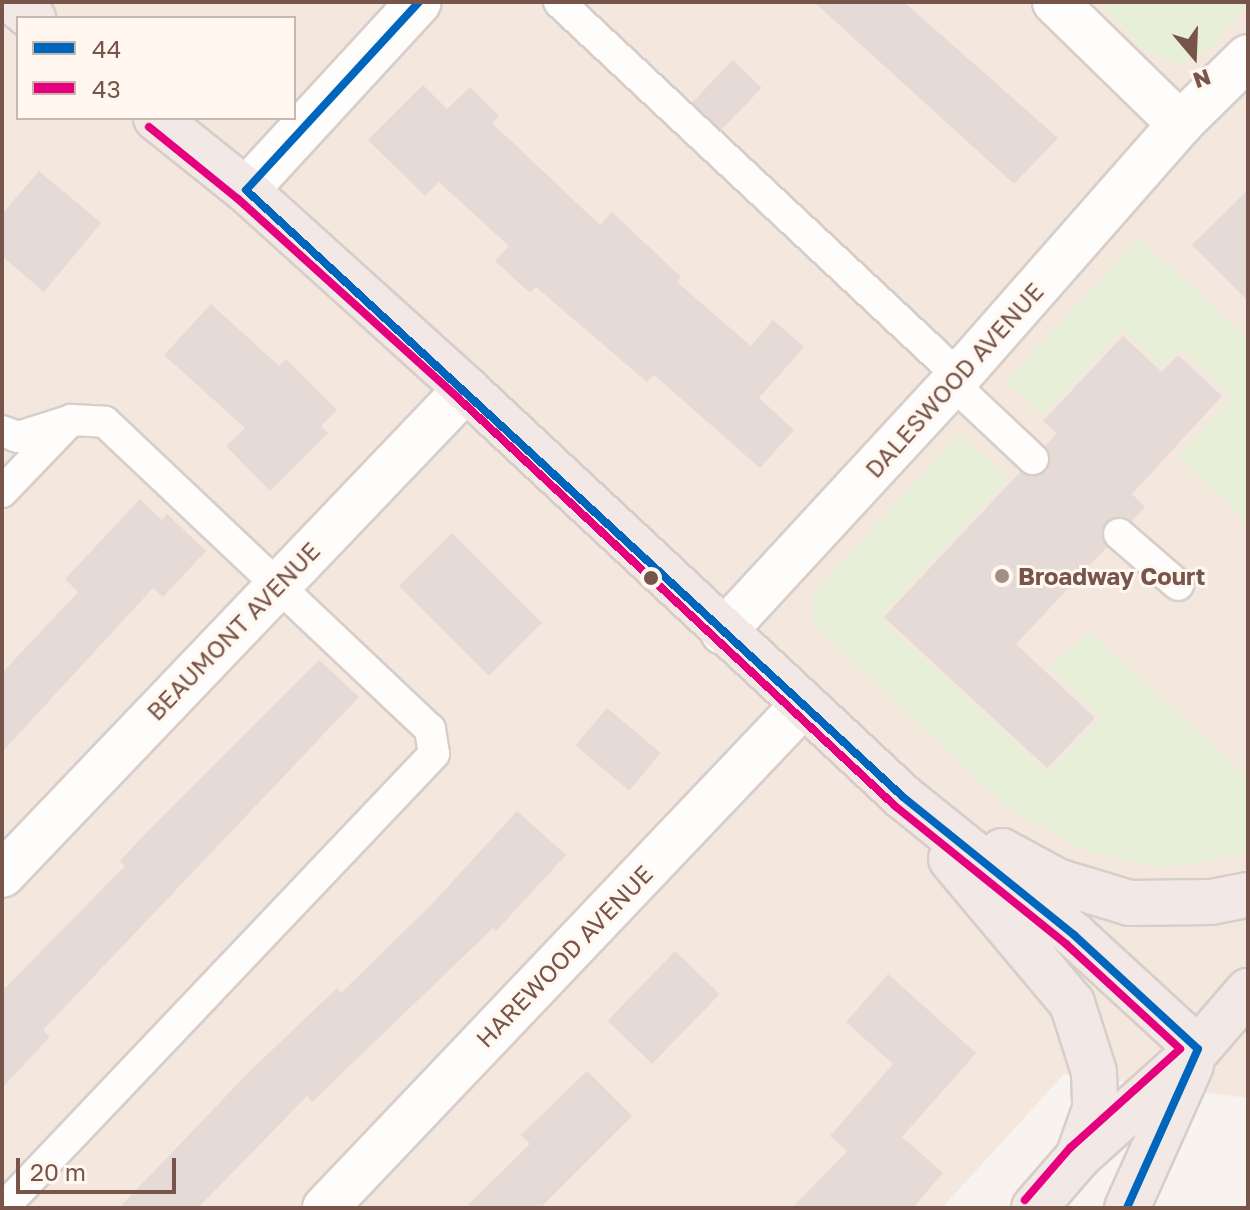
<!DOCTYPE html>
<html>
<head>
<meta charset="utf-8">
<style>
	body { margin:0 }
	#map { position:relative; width:1250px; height:1210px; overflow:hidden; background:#f8f3ee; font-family:"Golos Text",sans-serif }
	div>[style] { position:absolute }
	.residential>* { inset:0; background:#f3e7de }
	.green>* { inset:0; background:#e8efd8 }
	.building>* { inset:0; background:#e5dad5; transform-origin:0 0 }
	.roads { filter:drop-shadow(2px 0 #d7ceca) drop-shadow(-2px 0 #d7ceca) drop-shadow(0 2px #d7ceca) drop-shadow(0 -2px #d7ceca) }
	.lane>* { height:30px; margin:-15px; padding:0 15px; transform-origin:15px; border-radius:15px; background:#fefdfc }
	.street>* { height:44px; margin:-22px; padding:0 22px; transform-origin:22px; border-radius:22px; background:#fefdfc }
	.highway>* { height:44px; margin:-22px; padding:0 22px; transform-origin:22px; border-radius:22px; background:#f2e8e6 }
	.bus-1>* { height:8px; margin:-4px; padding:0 4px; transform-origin:4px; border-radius:4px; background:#0065bd }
	.bus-2>* { height:8px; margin:-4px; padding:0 4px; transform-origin:4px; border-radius:4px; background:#e5007d }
	.dots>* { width:22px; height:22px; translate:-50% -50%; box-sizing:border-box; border:4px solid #fff7f0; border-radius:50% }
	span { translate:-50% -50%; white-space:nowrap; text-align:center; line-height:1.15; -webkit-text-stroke:6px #fff7f0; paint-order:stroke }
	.street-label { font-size:24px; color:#78554b }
	.poi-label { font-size:24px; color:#78554b; font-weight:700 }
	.left { translate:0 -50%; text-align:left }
	.frame { position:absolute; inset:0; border:4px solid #78554b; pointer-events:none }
	.legend { position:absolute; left:16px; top:16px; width:280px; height:104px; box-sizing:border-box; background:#fff7f0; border:2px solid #c9b6ae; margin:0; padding:10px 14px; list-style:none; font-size:24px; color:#78554b }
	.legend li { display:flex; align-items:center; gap:16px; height:40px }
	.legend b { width:40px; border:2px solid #c9b6ae }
	.north { position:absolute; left:1154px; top:16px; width:80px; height:80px; -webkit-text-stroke:6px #fff7f0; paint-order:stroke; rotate:161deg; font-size:22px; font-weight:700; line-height:32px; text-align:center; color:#78554b }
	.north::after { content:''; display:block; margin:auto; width:28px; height:36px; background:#78554b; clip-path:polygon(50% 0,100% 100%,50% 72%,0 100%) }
	.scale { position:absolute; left:16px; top:1158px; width:160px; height:36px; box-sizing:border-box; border:4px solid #78554b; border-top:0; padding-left:10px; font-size:24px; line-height:28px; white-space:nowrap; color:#78554b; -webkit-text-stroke:6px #fff7f0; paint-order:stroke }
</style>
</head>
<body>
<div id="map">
	<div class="residential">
		<div style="clip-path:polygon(evenodd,2px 2px,1248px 2px,1248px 1098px,1064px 1074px,942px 1208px,2px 1208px,2px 2px,18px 18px,294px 18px,294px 118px,18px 118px,18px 18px)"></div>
	</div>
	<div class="green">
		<div style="clip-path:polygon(1099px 2px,1248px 2px,1248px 4px,1213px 46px,1182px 65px,1144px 50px)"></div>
		<div style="clip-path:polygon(1139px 238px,1248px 338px,1248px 523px,1178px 456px,1232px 398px,1182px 349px,1162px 368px,1123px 330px,1043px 415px,1005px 382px)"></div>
		<div style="clip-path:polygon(959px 434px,1009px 478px,880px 618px,1048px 773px,1102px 718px,1049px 667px,1090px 632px,1248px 777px,1248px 854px,1160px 868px,1084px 850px,1009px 809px,814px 625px,812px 595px)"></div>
	</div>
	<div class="building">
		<div style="clip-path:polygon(814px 2px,904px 2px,1058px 138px,1014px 184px)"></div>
		<div style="left:733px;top:60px;width:40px;height:59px;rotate:44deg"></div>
		<div style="clip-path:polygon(423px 85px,447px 109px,470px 87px,499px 116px,492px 123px,600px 225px,612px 212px,681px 277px,677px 282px,751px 346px,773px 320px,804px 347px,759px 398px,794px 430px,760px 468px,654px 375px,647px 382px,536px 287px,530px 293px,495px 261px,509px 246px,439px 182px,425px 196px,368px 140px)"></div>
		<div style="clip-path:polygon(39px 171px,101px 223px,44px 292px,2px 256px,2px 214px)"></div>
		<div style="clip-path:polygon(1248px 190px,1248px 301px,1192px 245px)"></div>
		<div style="clip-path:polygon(211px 304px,279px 366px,286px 359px,337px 410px,321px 426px,328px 433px,270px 491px,226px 446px,245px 428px,164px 355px)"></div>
		<div style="clip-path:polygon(1123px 336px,1162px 372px,1178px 355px,1222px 396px,1132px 494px,1145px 507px,1132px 521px,1122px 516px,1106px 522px,1101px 531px,1107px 547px,1016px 644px,1095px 718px,1047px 768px,884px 617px,1020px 472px,1037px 476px,1047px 471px,1050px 455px,1045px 446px,1057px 433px,1043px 421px)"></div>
		<div style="clip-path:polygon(140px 499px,162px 520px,167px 514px,206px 551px,163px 597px,153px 588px,2px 752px,2px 673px,78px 592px,65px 579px)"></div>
		<div style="left:452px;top:533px;width:127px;height:75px;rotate:45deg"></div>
		<div style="clip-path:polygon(319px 660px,359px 697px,43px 1030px,50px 1037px,2px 1088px,2px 991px,125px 866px,120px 861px,144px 835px)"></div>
		<div style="left:607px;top:708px;width:70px;height:49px;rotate:40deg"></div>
		<div style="clip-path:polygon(517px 811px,566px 855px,496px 931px,493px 928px,312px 1102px,307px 1096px,198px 1208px,119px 1208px,248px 1073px,337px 988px,341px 993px,431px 905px)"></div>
		<div style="left:675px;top:951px;width:62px;height:97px;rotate:44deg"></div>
		<div style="clip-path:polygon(888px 974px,976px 1053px,902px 1137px,943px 1173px,913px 1208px,792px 1208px,847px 1151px,830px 1136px,893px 1064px,846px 1022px)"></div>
		<div style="clip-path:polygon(587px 1071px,632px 1116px,540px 1208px,465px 1208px,530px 1144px,521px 1135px)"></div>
	</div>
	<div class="roads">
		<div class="lane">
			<div style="left:559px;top:2px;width:548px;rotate:43.08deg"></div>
			<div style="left:952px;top:383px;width:111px;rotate:43.2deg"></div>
			<div style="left:2px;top:431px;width:17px;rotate:21deg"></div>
			<div style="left:18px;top:437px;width:53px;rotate:-17.4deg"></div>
			<div style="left:2px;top:492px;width:100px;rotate:-46.2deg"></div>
			<div style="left:71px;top:420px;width:34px;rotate:3deg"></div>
			<div style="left:105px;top:422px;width:447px;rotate:43.4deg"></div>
			<div style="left:430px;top:729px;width:25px;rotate:81deg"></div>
			<div style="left:434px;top:754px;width:626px;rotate:133.51deg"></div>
			<div style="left:1119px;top:534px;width:78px;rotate:40.8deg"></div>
		</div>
		<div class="street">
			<div style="left:1055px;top:2px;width:175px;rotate:44.3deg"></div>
			<div style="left:246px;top:190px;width:255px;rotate:-47.4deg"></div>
			<div style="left:723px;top:632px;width:348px;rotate:-47.3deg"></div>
			<div style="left:959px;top:376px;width:335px;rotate:-48.7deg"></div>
			<div style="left:1180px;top:124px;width:95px;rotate:-44.6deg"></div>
			<div style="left:2px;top:875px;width:672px;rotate:-46.33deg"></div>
			<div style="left:325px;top:1208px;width:694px;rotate:-46.46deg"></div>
		</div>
		<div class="highway">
			<div style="left:13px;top:2px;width:26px;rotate:39deg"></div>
			<div style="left:156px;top:118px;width:115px;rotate:38.7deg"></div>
			<div style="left:246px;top:190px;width:297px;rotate:42.1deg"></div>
			<div style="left:466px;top:389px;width:598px;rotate:43.03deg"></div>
			<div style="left:903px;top:797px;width:220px;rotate:38.9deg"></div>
			<div style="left:1074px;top:935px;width:168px;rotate:42.6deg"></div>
			<div style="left:1002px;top:851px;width:63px;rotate:28.6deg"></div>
			<div style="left:1057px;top:881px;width:76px;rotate:16.8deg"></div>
			<div style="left:1130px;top:903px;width:81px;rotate:-0.7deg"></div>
			<div style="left:1211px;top:902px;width:38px;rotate:-11deg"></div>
			<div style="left:951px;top:859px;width:188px;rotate:50deg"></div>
			<div style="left:1072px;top:1003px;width:72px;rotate:72.3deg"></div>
			<div style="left:1094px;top:1072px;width:37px;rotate:88deg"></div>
			<div style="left:1095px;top:1109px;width:51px;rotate:109.5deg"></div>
			<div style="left:1034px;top:1208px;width:67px;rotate:-49.2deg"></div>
			<div style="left:1078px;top:1157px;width:161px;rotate:-42deg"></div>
			<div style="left:1198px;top:1049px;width:77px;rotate:-49.2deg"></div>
			<div style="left:1127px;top:1208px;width:157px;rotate:-65.9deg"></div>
		</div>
	</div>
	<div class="bus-1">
		<div style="left:419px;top:2px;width:255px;rotate:132.6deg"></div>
		<div style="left:246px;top:190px;width:894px;rotate:42.73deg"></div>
		<div style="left:903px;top:797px;width:220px;rotate:38.9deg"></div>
		<div style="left:1074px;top:935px;width:168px;rotate:42.6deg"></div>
		<div style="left:1198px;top:1049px;width:174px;rotate:114.1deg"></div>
	</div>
	<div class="bus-2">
		<div style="left:149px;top:127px;width:114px;rotate:39deg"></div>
		<div style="left:238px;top:199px;width:297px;rotate:42.1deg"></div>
		<div style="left:458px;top:398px;width:598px;rotate:43.03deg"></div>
		<div style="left:895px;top:806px;width:220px;rotate:38.9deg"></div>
		<div style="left:1066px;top:944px;width:155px;rotate:42.6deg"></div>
		<div style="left:1180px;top:1049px;width:148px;rotate:138deg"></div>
		<div style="left:1070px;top:1148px;width:69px;rotate:130.9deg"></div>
	</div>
	<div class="dots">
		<div style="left:1002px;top:576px;background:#a58c84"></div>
		<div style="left:651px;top:578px;background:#78554b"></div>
	</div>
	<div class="street-label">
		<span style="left:954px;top:380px;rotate:-48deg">DALESWOOD AVENUE</span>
		<span style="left:233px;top:631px;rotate:-46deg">BEAUMONT AVENUE</span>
		<span style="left:564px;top:956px;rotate:-46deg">HAREWOOD AVENUE</span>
	</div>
	<div class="poi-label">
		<span class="left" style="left:1018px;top:576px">Broadway Court</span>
	</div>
	<div class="frame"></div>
	<ul class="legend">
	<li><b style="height:10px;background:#0065bd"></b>44</li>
	<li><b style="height:10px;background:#e5007d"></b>43</li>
	</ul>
	<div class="north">N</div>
	<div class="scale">20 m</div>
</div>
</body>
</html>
